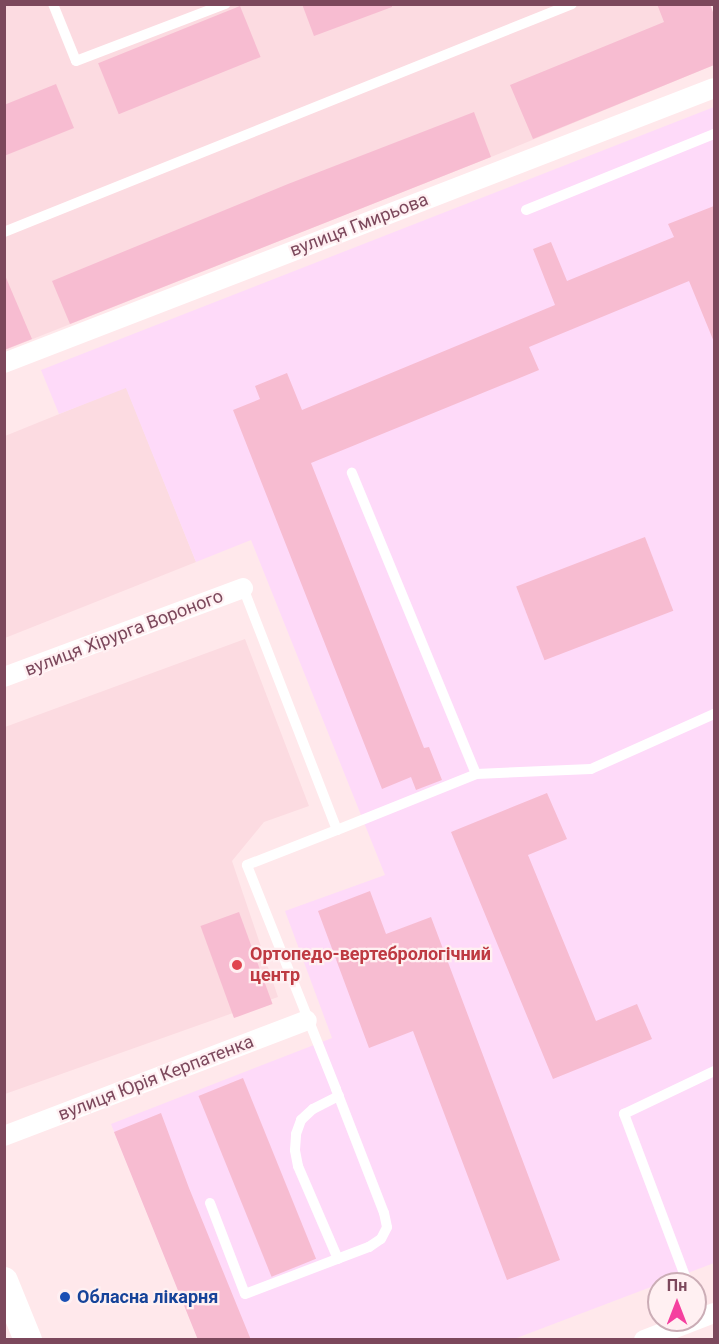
<!DOCTYPE html>
<html>
<head>
<meta charset="utf-8">
<style>
	body { margin:0 }
	#map { position:relative; width:719px; height:1344px; overflow:hidden; background:#ffe8eb; font-family:Roboto,sans-serif }
	div>[style] { position:absolute }
	.residential>* { inset:0; background:#fcdbe1 }
	.medical>* { inset:0; background:#fedaf9 }
	.building>* { inset:0; background:#f7bcd1; transform-origin:0 0 }
	.lane>* { height:10px; margin:-5px; padding:0 5px; transform-origin:5px; border-radius:5px; background:#fff }
	.street>* { height:20px; margin:-10px; padding:0 10px; transform-origin:10px; border-radius:10px; background:#fff }
	.secondary>* { height:28px; margin:-14px; padding:0 14px; transform-origin:14px; border-radius:14px; background:#fff }
	.dots>* { width:16px; height:16px; translate:-50% -50%; box-sizing:border-box; border:3px solid #fff0f2; border-radius:50% }
	span { translate:-50% -50%; white-space:nowrap; text-align:center; line-height:1.15; -webkit-text-stroke:4.5px #fff0f2; paint-order:stroke }
	.street-label { font-size:18px; color:#7c485c }
	.health-label { font-size:18px; color:#be3a42; font-weight:700 }
	.left { translate:0 -50%; text-align:left }
	.transit-label { font-size:18px; color:#164399; font-weight:700 }
	.frame { position:absolute; inset:0; border:6px solid #7c485c; pointer-events:none }
	.north { position:absolute; left:647px; top:1272px; width:60px; height:60px; box-sizing:border-box; background:#fff0f2; border:2px solid #cbadb6; border-radius:50%; rotate:0deg; font-size:16px; font-weight:700; line-height:24px; text-align:center; color:#7c485c }
	.north::after { content:''; display:block; margin:auto; width:21px; height:27px; background:#f5409f; clip-path:polygon(50% 0,100% 100%,50% 72%,0 100%) }
</style>
</head>
<body>
<div id="map">
	<div class="residential">
		<div style="clip-path:polygon(5px 5px,710px 5px,714px 15px,714px 65px,491px 157px,5px 350px)"></div>
		<div style="clip-path:polygon(126px 387px,196px 562px,5px 638px,5px 436px)"></div>
		<div style="clip-path:polygon(245px 639px,309px 806px,264px 822px,232px 861px,278px 997px,5px 1094px,5px 727px)"></div>
	</div>
	<div class="medical">
		<div style="clip-path:polygon(714px 107px,714px 1263px,514px 1339px,198px 1339px,111px 1124px,332px 1038px,285px 911px,385px 875px,251px 540px,196px 562px,126px 388px,59px 414px,41px 370px)"></div>
	</div>
	<div class="building">
		<div style="clip-path:polygon(302px 4px,392px 4px,392px 7px,314px 36px)"></div>
		<div style="clip-path:polygon(657px 4px,710px 4px,714px 15px,714px 65px,533px 139px,510px 85px,664px 22px)"></div>
		<div style="left:240px;top:6px;width:55px;height:153px;rotate:68deg"></div>
		<div style="clip-path:polygon(56px 84px,74px 128px,4px 156px,4px 105px)"></div>
		<div style="clip-path:polygon(474px 112px,491px 157px,70px 324px,52px 281px,288px 184px)"></div>
		<div style="clip-path:polygon(714px 206px,714px 342px,689px 281px,529px 347px,539px 370px,311px 463px,424px 748px,429px 747px,442px 780px,416px 790px,411px 777px,382px 789px,233px 410px,260px 399px,255px 386px,287px 373px,302px 410px,555px 305px,533px 249px,551px 242px,567px 281px,674px 237px,668px 224px)"></div>
		<div style="clip-path:polygon(4px 273px,32px 339px,4px 350px)"></div>
		<div style="left:645px;top:537px;width:79px;height:138px;rotate:69deg"></div>
		<div style="clip-path:polygon(547px 793px,567px 839px,528px 855px,596px 1021px,637px 1004px,652px 1039px,553px 1079px,451px 832px)"></div>
		<div style="clip-path:polygon(370px 891px,386px 934px,431px 917px,560px 1260px,507px 1280px,413px 1031px,369px 1048px,318px 911px)"></div>
		<div style="left:239px;top:912px;width:98px;height:41px;rotate:70deg"></div>
		<div style="left:243px;top:1078px;width:195px;height:48px;rotate:68deg"></div>
		<div style="clip-path:polygon(161px 1113px,189px 1188px,251px 1340px,198px 1340px,114px 1132px)"></div>
	</div>
	<div class="lane">
		<div style="left:53px;top:4px;width:61px;rotate:68deg"></div>
		<div style="left:76px;top:61px;width:160px;rotate:-20.9deg"></div>
		<div style="left:526px;top:210px;width:203px;rotate:-22deg"></div>
		<div style="left:4px;top:232px;width:612px;rotate:-21.87deg"></div>
		<div style="left:476px;top:774px;width:115px;rotate:-2.5deg"></div>
		<div style="left:591px;top:769px;width:135px;rotate:-24.1deg"></div>
		<div style="left:337px;top:830px;width:150px;rotate:-21.9deg"></div>
		<div style="left:476px;top:774px;width:326px;rotate:-112.4deg"></div>
		<div style="left:210px;top:1203px;width:97px;rotate:69deg"></div>
		<div style="left:245px;top:1294px;width:133px;rotate:-20.8deg"></div>
		<div style="left:369px;top:1247px;width:14px;rotate:-34deg"></div>
		<div style="left:381px;top:1239px;width:13px;rotate:-63deg"></div>
		<div style="left:387px;top:1227px;width:14px;rotate:-102deg"></div>
		<div style="left:384px;top:1213px;width:133px;rotate:-111.2deg"></div>
		<div style="left:336px;top:1089px;width:241px;rotate:-111.7deg"></div>
		<div style="left:247px;top:865px;width:97px;rotate:-21.3deg"></div>
		<div style="left:337px;top:830px;width:260px;rotate:-111.2deg"></div>
		<div style="left:338px;top:1259px;width:101px;rotate:-113.3deg"></div>
		<div style="left:298px;top:1166px;width:16px;rotate:-101deg"></div>
		<div style="left:295px;top:1150px;width:16px;rotate:-86deg"></div>
		<div style="left:296px;top:1134px;width:15px;rotate:-70deg"></div>
		<div style="left:301px;top:1120px;width:16px;rotate:-43deg"></div>
		<div style="left:313px;top:1109px;width:29px;rotate:-27deg"></div>
		<div style="left:688px;top:1284px;width:182px;rotate:-110.6deg"></div>
		<div style="left:624px;top:1114px;width:100px;rotate:-25.5deg"></div>
		<div style="left:695px;top:1300px;width:20px;rotate:66deg"></div>
	</div>
	<div class="street">
		<div style="left:4px;top:363px;width:761px;rotate:-21.17deg"></div>
		<div style="left:4px;top:677px;width:255px;rotate:-20.4deg"></div>
		<div style="left:4px;top:1136px;width:324px;rotate:-20.9deg"></div>
		<div style="left:644px;top:1340px;width:75px;rotate:-21.1deg"></div>
	</div>
	<div class="secondary">
		<div style="left:4px;top:1281px;width:64px;rotate:67.9deg"></div>
	</div>
	<div class="dots">
		<div style="left:237px;top:965px;background:#e0444e"></div>
		<div style="left:65px;top:1297px;background:#1a4fb4"></div>
	</div>
	<div class="street-label">
		<span style="left:359px;top:225px;rotate:-21deg">вулиця Гмирьова</span>
		<span style="left:124px;top:633px;rotate:-21deg">вулиця Хірурга Вороного</span>
		<span style="left:156px;top:1078px;rotate:-21deg">вулиця Юрія Керпатенка</span>
	</div>
	<div class="health-label">
		<span class="left" style="left:250px;top:965px">Ортопедо-вертебрологічний<br>центр</span>
	</div>
	<div class="transit-label">
		<span class="left" style="left:77px;top:1297px">Обласна лікарня</span>
	</div>
	<div class="frame"></div>
	<div class="north">Пн</div>
</div>
</body>
</html>
